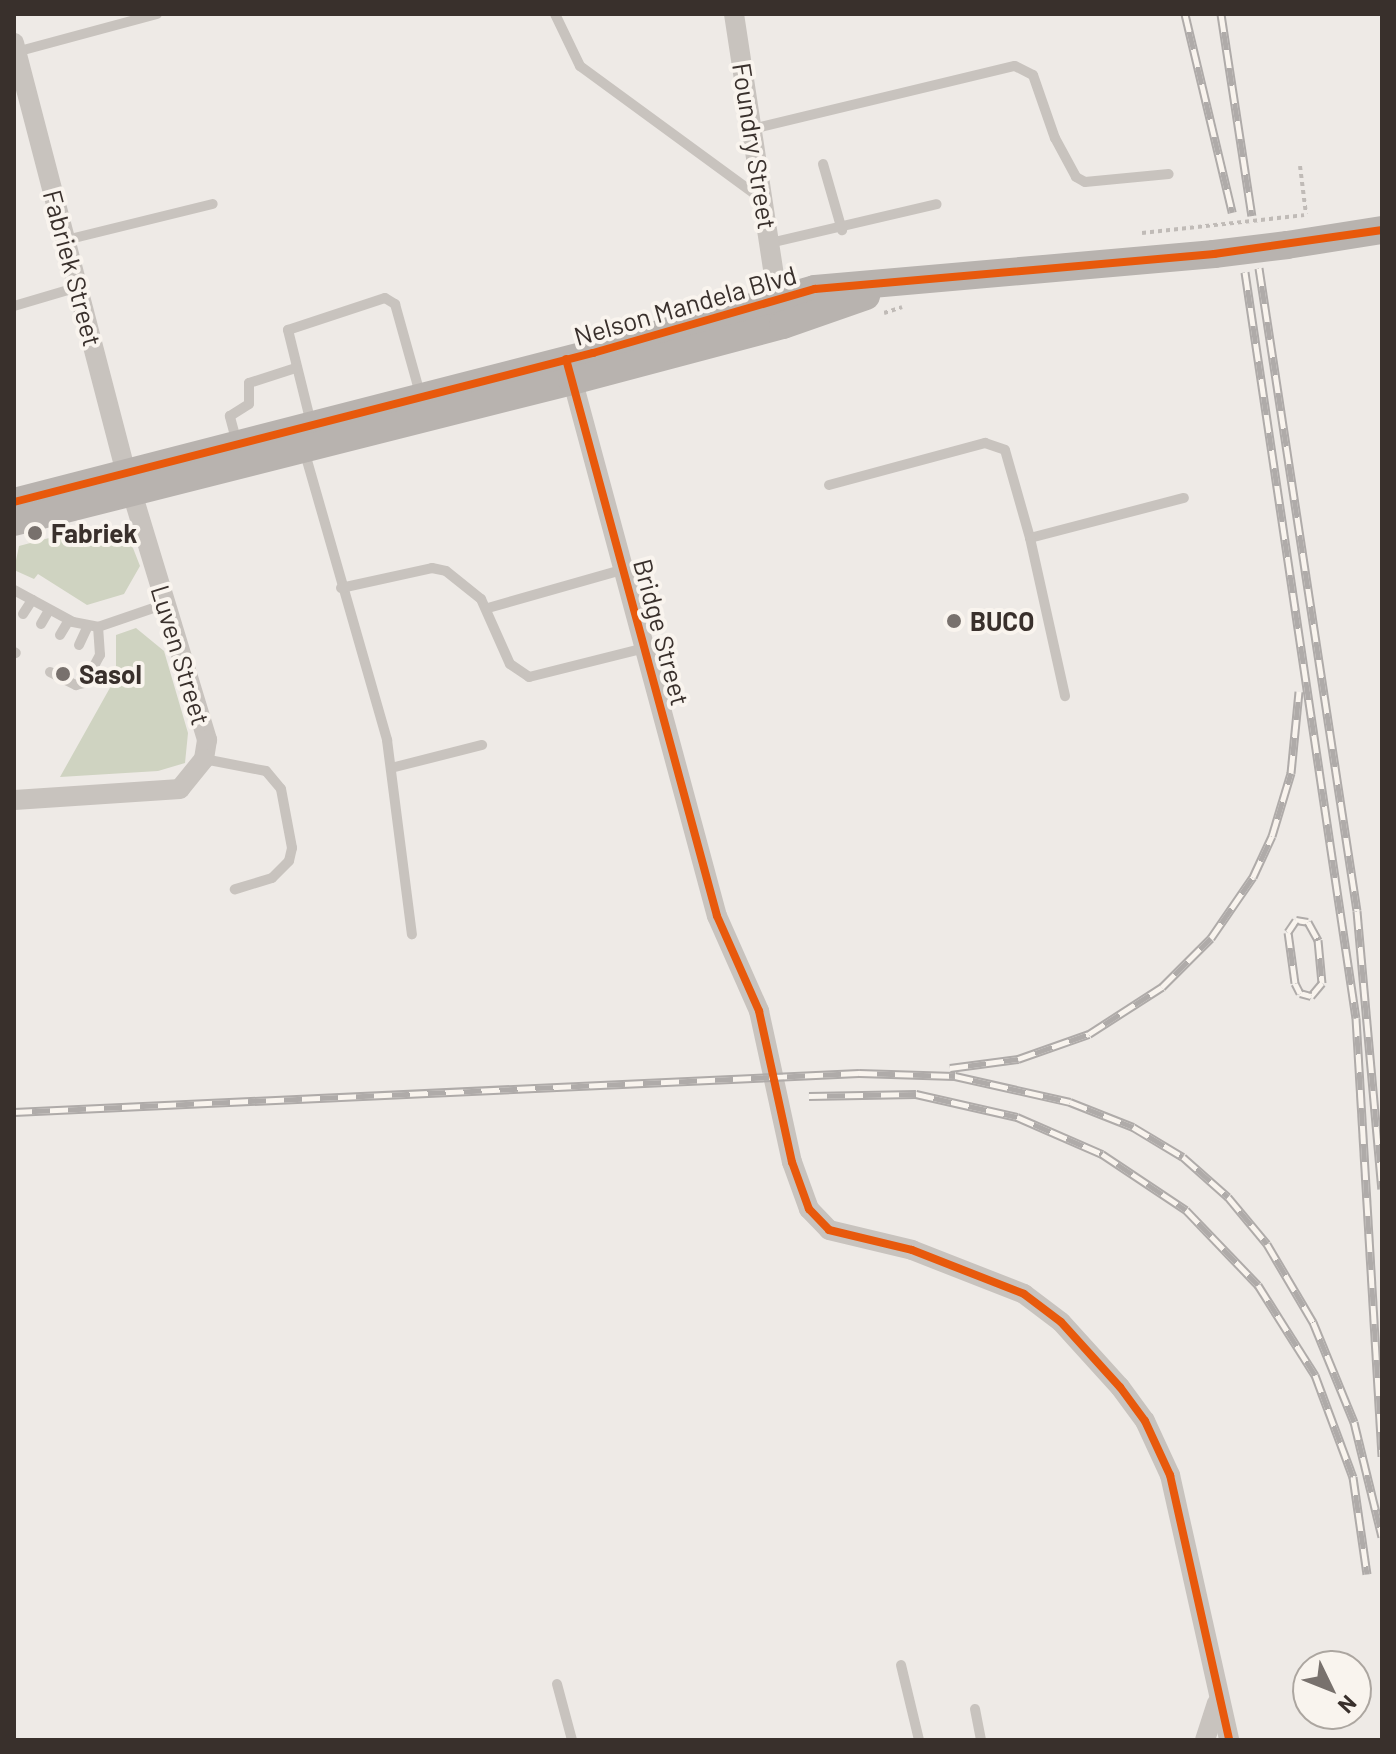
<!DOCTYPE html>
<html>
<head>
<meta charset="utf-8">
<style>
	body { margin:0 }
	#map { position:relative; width:1396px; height:1754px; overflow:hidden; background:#eeeae6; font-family:Barlow,sans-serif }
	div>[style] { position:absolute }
	.green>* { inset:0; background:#cfd3c1 }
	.path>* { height:4px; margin-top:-2px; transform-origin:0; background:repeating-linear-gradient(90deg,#c0bbb7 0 4px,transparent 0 8px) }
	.lane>* { height:10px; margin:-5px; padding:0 5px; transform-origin:5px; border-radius:5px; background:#c8c3be }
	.street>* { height:20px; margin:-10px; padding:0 10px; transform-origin:10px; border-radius:10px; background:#c8c3be }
	.secondary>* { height:28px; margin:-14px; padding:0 14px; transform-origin:14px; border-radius:14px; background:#b8b3af }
	.rail>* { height:9px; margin-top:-4.5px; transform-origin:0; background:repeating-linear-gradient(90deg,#f9f4ee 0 18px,#afaba9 0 36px); box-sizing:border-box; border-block:2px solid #afaba9 }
	.secondary-bridge>* { height:28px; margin:-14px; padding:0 14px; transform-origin:14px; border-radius:14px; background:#b8b3af }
	.cycleway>* { height:8px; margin:-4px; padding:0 4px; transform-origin:4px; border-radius:4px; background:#e8590c }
	.dots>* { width:22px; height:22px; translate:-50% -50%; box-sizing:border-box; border:4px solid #f9f4ee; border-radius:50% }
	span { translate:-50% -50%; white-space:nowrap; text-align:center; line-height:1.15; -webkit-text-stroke:8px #f9f4ee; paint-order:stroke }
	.street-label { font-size:26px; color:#39302c }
	.poi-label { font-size:26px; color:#39302c; font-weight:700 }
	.left { translate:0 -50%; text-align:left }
	.frame { position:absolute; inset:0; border:16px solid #39302c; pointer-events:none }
	.north { position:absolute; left:1292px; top:1650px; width:80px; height:80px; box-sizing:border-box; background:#f9f4ee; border:2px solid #aca6a0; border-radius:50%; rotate:133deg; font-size:22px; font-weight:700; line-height:32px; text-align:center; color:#39302c }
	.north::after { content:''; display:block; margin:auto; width:28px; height:36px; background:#78716d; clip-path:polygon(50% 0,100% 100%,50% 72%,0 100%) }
</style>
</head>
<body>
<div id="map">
	<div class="green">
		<div style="clip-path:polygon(98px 525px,112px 527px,133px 548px,140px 566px,124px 594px,87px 605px,38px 574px,34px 579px,14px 570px,19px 546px)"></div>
		<div style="clip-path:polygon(136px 628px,164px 651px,188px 733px,185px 763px,158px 771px,60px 777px,116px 677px,116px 635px)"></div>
	</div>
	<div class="path">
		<div style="left:1300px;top:166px;width:48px;rotate:82.9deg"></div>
		<div style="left:1142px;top:233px;width:163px;rotate:-6.3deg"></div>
		<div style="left:884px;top:313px;width:19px;rotate:-18deg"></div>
	</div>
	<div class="lane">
		<div style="left:555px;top:14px;width:58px;rotate:64.3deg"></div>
		<div style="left:580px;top:66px;width:225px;rotate:36.2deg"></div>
		<div style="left:16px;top:52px;width:146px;rotate:-15.1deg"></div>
		<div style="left:752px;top:129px;width:270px;rotate:-13.5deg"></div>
		<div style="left:1015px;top:66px;width:20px;rotate:27deg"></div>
		<div style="left:1033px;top:75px;width:67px;rotate:70.8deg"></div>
		<div style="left:1055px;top:138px;width:44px;rotate:61.7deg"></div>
		<div style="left:1076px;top:177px;width:10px;rotate:29deg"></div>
		<div style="left:1085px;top:182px;width:84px;rotate:-5.4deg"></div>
		<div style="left:823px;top:164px;width:69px;rotate:73.9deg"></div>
		<div style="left:66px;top:240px;width:151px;rotate:-13.8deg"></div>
		<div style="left:770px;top:243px;width:171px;rotate:-13.1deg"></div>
		<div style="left:14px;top:306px;width:67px;rotate:-16.5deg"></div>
		<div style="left:311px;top:423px;width:96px;rotate:-103.9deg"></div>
		<div style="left:288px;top:330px;width:102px;rotate:-18.3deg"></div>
		<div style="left:385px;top:298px;width:12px;rotate:31deg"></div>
		<div style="left:395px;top:304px;width:97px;rotate:74.4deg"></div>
		<div style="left:237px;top:443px;width:28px;rotate:-105deg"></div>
		<div style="left:230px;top:416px;width:22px;rotate:-32deg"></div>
		<div style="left:249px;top:404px;width:21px;rotate:-90deg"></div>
		<div style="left:249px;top:383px;width:49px;rotate:-17.7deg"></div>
		<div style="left:304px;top:450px;width:302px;rotate:74deg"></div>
		<div style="left:387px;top:740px;width:196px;rotate:82.7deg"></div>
		<div style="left:829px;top:485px;width:162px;rotate:-15.1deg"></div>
		<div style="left:985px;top:443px;width:21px;rotate:19deg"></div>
		<div style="left:1005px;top:450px;width:91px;rotate:74.1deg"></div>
		<div style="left:1030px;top:538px;width:159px;rotate:-14.6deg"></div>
		<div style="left:1030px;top:538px;width:162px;rotate:77.5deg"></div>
		<div style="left:341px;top:588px;width:93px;rotate:-12.4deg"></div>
		<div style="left:432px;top:568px;width:14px;rotate:12deg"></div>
		<div style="left:446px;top:571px;width:45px;rotate:38.7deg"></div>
		<div style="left:481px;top:599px;width:71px;rotate:66deg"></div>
		<div style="left:510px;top:664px;width:23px;rotate:34deg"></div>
		<div style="left:529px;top:677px;width:120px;rotate:-14deg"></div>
		<div style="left:14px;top:590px;width:67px;rotate:28.5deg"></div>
		<div style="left:73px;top:622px;width:25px;rotate:11deg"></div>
		<div style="left:98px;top:627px;width:71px;rotate:-18.9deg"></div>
		<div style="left:488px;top:608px;width:142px;rotate:-15.9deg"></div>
		<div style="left:23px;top:614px;width:17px;rotate:-57deg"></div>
		<div style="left:41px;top:624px;width:16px;rotate:-60deg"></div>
		<div style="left:60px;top:635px;width:17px;rotate:-59deg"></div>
		<div style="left:79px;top:645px;width:21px;rotate:-65deg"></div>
		<div style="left:14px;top:652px;width:2px;rotate:27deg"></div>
		<div style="left:50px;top:672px;width:29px;rotate:27deg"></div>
		<div style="left:76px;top:685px;width:9px;rotate:-13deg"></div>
		<div style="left:85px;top:683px;width:32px;rotate:-62deg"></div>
		<div style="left:100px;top:655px;width:28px;rotate:-94deg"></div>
		<div style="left:204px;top:759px;width:63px;rotate:11deg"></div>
		<div style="left:266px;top:771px;width:23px;rotate:50deg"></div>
		<div style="left:281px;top:789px;width:60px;rotate:79.4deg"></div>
		<div style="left:292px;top:848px;width:13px;rotate:103deg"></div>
		<div style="left:289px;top:861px;width:24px;rotate:135deg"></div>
		<div style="left:272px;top:878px;width:39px;rotate:163deg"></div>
		<div style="left:391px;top:768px;width:94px;rotate:-14.2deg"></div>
		<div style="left:901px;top:1665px;width:77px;rotate:76.5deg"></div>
		<div style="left:557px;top:1684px;width:58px;rotate:75deg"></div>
		<div style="left:975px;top:1709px;width:32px;rotate:79deg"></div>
	</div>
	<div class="street">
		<div style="left:734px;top:14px;width:303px;rotate:81.3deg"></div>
		<div style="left:14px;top:43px;width:444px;rotate:75.4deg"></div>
		<div style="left:126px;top:473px;width:279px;rotate:73.1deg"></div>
		<div style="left:207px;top:740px;width:19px;rotate:99deg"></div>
		<div style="left:204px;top:759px;width:38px;rotate:129deg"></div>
		<div style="left:180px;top:789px;width:166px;rotate:176.2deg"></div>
		<div style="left:570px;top:371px;width:564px;rotate:74.91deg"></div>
		<div style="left:717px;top:916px;width:104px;rotate:66.1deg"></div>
		<div style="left:759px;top:1011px;width:155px;rotate:77.7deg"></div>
		<div style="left:792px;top:1162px;width:50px;rotate:70.1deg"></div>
		<div style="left:809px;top:1209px;width:29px;rotate:46deg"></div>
		<div style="left:829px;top:1230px;width:85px;rotate:13.5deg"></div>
		<div style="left:912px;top:1250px;width:120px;rotate:21.4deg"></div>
		<div style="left:1024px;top:1294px;width:46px;rotate:37.1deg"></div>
		<div style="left:1061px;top:1322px;width:88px;rotate:47.8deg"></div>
		<div style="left:1120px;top:1387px;width:42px;rotate:53.7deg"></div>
		<div style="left:1145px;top:1421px;width:60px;rotate:65.2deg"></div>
		<div style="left:1170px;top:1475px;width:271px;rotate:77.4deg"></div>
		<div style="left:1205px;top:1740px;width:39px;rotate:-72deg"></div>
	</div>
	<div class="secondary">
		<div style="left:1287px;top:245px;width:96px;rotate:-9deg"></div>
		<div style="left:14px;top:502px;width:598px;rotate:-14.43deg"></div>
		<div style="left:593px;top:353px;width:231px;rotate:-16.1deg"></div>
		<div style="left:815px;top:289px;width:401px;rotate:-5deg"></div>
		<div style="left:14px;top:522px;width:576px;rotate:-14.18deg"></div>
		<div style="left:572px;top:381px;width:218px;rotate:-14.9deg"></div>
		<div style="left:783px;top:325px;width:88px;rotate:-19.3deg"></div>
	</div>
	<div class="rail">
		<div style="left:1185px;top:14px;width:204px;rotate:76.6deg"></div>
		<div style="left:1221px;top:14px;width:204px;rotate:81.3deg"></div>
		<div style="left:1259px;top:268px;width:650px;rotate:81.33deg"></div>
		<div style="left:1357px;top:911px;width:279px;rotate:84.9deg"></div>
		<div style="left:1245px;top:272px;width:754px;rotate:81.54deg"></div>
		<div style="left:1356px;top:1018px;width:439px;rotate:86.6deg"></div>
		<div style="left:1296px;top:920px;width:12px;rotate:9deg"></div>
		<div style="left:1308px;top:922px;width:21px;rotate:61deg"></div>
		<div style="left:1318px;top:940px;width:43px;rotate:84.7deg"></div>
		<div style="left:1322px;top:983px;width:17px;rotate:130deg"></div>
		<div style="left:1311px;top:996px;width:11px;rotate:-165deg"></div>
		<div style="left:1300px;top:993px;width:11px;rotate:-117deg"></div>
		<div style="left:1295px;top:983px;width:51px;rotate:-97.8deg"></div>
		<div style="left:1288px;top:932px;width:14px;rotate:-56deg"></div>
		<div style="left:950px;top:1068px;width:69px;rotate:-7.5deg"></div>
		<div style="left:1018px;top:1059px;width:75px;rotate:-19.4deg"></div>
		<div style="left:1089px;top:1034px;width:87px;rotate:-32.8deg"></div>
		<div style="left:1162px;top:987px;width:69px;rotate:-45deg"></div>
		<div style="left:1211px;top:938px;width:74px;rotate:-55.5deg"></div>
		<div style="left:1253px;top:877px;width:45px;rotate:-65.1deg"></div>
		<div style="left:1272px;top:836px;width:66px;rotate:-73.2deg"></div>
		<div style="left:1291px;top:773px;width:82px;rotate:-84.4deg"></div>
		<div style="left:809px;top:1096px;width:107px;rotate:-1.1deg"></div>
		<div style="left:916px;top:1094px;width:104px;rotate:12.8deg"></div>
		<div style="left:1017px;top:1117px;width:93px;rotate:23.5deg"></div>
		<div style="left:1102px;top:1154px;width:101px;rotate:33.7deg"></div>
		<div style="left:1186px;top:1210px;width:104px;rotate:46.2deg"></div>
		<div style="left:1258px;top:1285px;width:107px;rotate:57.7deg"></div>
		<div style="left:1315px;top:1375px;width:109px;rotate:69.6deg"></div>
		<div style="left:1353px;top:1477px;width:98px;rotate:81.8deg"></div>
		<div style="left:14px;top:1112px;width:846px;rotate:-2.64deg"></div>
		<div style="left:859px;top:1073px;width:96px;rotate:1.8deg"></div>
		<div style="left:955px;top:1076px;width:118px;rotate:12.7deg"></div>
		<div style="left:1070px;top:1102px;width:68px;rotate:21.6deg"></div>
		<div style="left:1133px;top:1127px;width:58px;rotate:31deg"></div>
		<div style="left:1183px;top:1157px;width:60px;rotate:41.6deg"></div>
		<div style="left:1228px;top:1197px;width:61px;rotate:50.3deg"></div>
		<div style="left:1267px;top:1244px;width:91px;rotate:59.5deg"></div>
		<div style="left:1313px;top:1322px;width:108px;rotate:67.7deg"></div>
		<div style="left:1354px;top:1422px;width:118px;rotate:76.3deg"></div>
	</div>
	<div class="secondary-bridge">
		<div style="left:1214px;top:254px;width:74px;rotate:-7deg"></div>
	</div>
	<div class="cycleway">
		<div style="left:566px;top:359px;width:577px;rotate:74.83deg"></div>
		<div style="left:717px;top:916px;width:104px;rotate:66.1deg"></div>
		<div style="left:759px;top:1011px;width:155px;rotate:77.7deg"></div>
		<div style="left:792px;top:1162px;width:50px;rotate:70.1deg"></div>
		<div style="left:809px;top:1209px;width:29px;rotate:46deg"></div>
		<div style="left:829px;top:1230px;width:85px;rotate:13.5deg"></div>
		<div style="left:912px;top:1250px;width:120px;rotate:21.4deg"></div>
		<div style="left:1024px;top:1294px;width:46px;rotate:37.1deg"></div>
		<div style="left:1061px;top:1322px;width:88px;rotate:47.8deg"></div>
		<div style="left:1120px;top:1387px;width:42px;rotate:53.7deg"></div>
		<div style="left:1145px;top:1421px;width:60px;rotate:65.2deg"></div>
		<div style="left:1170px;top:1475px;width:271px;rotate:77.4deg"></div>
		<div style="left:14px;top:502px;width:598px;rotate:-14.43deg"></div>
		<div style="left:593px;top:353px;width:231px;rotate:-16.1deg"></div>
		<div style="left:815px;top:289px;width:401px;rotate:-5deg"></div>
		<div style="left:1214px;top:254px;width:170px;rotate:-8.1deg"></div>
	</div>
	<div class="dots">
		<div style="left:35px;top:533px;background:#78716d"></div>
		<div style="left:954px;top:621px;background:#78716d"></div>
		<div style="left:63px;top:674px;background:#78716d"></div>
	</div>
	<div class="street-label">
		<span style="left:755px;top:146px;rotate:81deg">Foundry Street</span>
		<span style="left:73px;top:268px;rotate:75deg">Fabriek Street</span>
		<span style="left:685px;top:305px;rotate:-16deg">Nelson Mandela Blvd</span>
		<span style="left:662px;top:632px;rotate:75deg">Bridge Street</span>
		<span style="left:181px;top:655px;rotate:73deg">Luven Street</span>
	</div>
	<div class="poi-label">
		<span class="left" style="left:51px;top:533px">Fabriek</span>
		<span class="left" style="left:970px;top:621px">BUCO</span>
		<span class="left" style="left:79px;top:674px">Sasol</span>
	</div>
	<div class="frame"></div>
	<div class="north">N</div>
</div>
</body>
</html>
